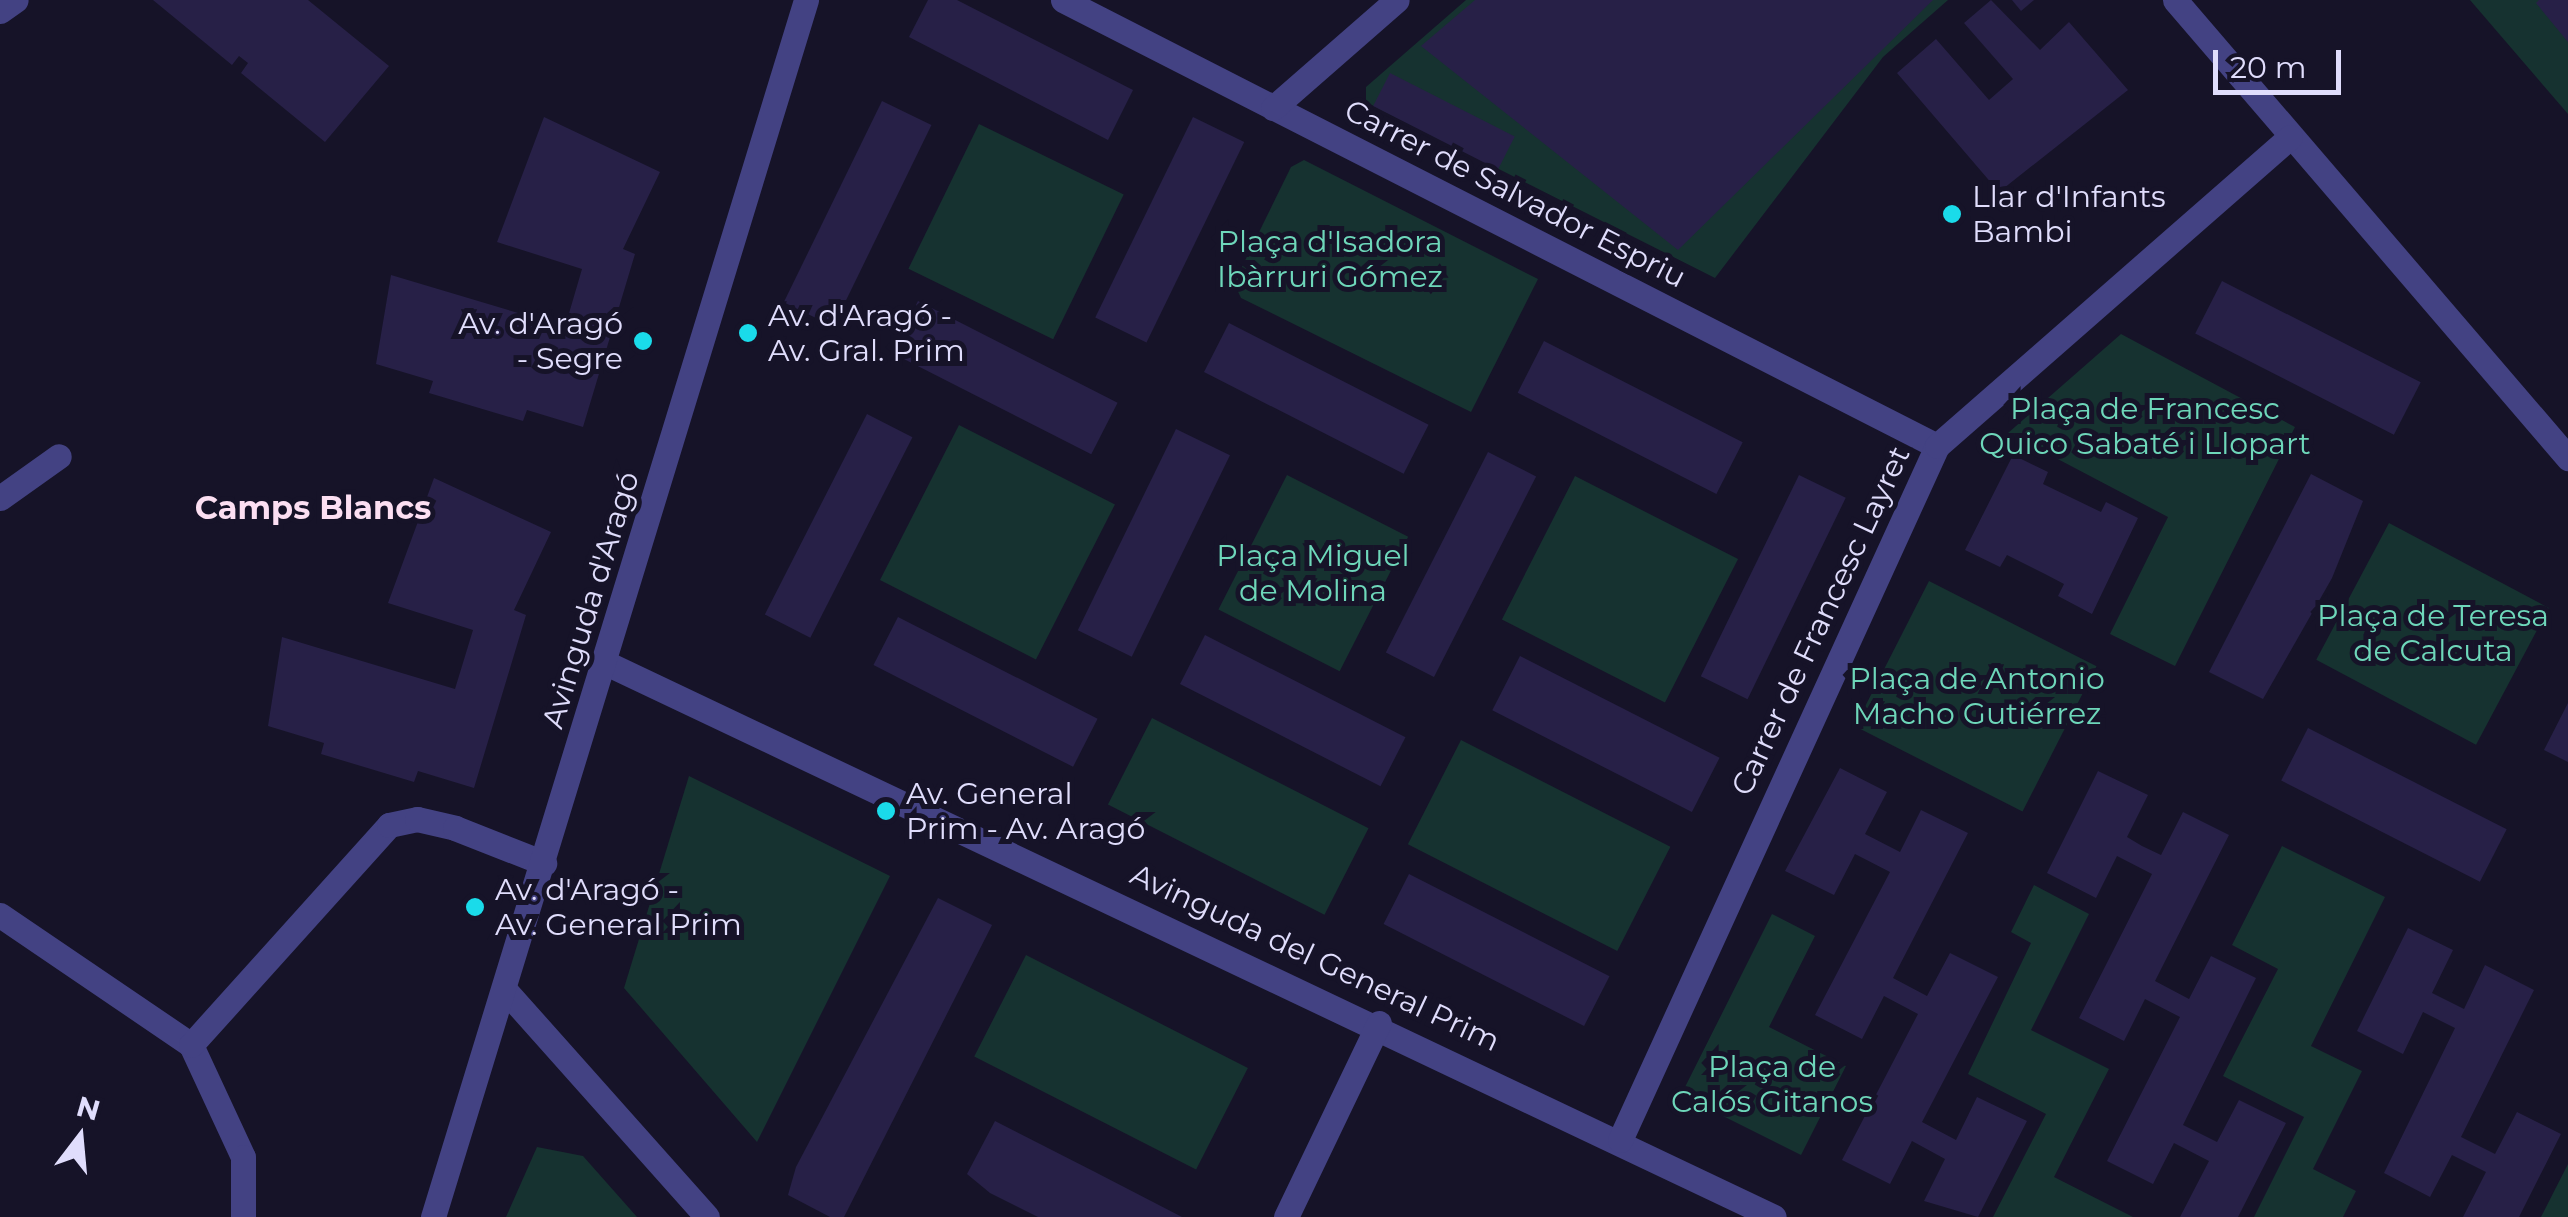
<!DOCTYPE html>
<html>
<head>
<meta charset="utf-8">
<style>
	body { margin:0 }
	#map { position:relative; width:2568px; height:1217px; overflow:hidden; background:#161328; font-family:Montserrat,sans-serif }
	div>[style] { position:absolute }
	.green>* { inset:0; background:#163230; transform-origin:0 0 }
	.building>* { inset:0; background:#272047; transform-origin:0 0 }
	.minor>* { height:25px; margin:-12.5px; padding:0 12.5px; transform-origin:12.5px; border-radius:12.5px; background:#434283 }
	.dots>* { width:28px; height:28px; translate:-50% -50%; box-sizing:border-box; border:5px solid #161328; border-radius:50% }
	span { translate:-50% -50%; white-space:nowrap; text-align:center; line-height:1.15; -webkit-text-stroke:10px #161328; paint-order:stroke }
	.street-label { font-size:30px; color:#e0ddfc }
	.poi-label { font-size:30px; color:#e0ddfc }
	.left { translate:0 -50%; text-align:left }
	.right { translate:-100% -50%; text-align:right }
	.park-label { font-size:30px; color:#6ed7ba }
	.neighbourhood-label { font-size:32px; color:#fcdff2; font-weight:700 }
	.north { position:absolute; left:30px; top:1087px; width:100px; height:100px; -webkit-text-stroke:8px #161328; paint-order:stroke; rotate:16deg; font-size:28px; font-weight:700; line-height:40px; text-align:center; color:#e0ddfc }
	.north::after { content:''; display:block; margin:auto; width:35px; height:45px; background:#e0ddfc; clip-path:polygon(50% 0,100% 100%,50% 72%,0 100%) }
	.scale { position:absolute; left:2213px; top:50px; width:128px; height:45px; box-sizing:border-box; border:5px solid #e0ddfc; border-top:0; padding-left:12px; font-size:30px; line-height:35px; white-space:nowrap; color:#e0ddfc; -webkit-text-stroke:8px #161328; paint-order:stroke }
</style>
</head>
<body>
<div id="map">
	<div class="green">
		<div style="clip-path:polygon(1466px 0,1948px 0,1883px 57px,1715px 278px,1366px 102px,1366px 87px)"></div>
		<div style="clip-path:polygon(2470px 0,2568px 0,2568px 114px)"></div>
		<div style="left:979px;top:124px;width:161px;height:161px;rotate:26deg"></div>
		<div style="clip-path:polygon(1304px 160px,1538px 279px,1471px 412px,1241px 298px,1234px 283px,1291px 167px)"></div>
		<div style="clip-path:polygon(2121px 334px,2295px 427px,2175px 666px,2110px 634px,2168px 517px,2008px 433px)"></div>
		<div style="left:959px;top:425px;width:175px;height:174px;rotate:27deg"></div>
		<div style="left:1287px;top:475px;width:136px;height:151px;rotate:27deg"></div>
		<div style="left:1575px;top:476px;width:183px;height:161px;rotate:27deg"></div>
		<div style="left:2389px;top:523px;width:181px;height:155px;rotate:28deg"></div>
		<div style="left:1929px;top:581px;width:188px;height:163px;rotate:27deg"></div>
		<div style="left:1152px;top:718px;width:243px;height:97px;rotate:27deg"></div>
		<div style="left:1461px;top:740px;width:235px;height:117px;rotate:27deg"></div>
		<div style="clip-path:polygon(689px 776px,890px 876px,757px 1142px,624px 988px)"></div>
		<div style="clip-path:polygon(2282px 846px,2385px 897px,2311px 1046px,2362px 1071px,2313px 1169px,2356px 1191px,2343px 1217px,2254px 1217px,2304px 1117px,2223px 1076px,2278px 969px,2232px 945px)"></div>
		<div style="clip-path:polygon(2034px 885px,2089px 914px,2031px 1030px,2109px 1069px,2054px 1177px,2133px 1217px,1993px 1217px,2046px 1114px,1968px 1074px,2031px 943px,2011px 932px)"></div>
		<div style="clip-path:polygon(1772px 914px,1815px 936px,1769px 1027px,1846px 1066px,1801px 1155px,1681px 1095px)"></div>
		<div style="left:1026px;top:955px;width:249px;height:114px;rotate:27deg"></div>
		<div style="clip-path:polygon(537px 1147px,583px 1156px,637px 1217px,506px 1217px)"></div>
		<div style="clip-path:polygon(2568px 1164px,2568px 1217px,2541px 1217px)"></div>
	</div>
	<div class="building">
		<div style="clip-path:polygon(153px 0,308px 0,389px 66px,325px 142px,241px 73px,248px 63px,239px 56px,232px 65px)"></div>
		<div style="clip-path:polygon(928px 0,957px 0,1133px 90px,1108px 140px,909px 37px)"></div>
		<div style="clip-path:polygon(1475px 0,1933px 0,1678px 250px,1421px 46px)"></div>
		<div style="clip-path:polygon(1991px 0,2040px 50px,2069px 22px,2128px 90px,1999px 192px,1897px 73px,1936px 39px,1989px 100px,2013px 79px,1964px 23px)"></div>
		<div style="clip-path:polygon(2012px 0,2034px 0,2021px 11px)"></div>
		<div style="clip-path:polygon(2539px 0,2568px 0,2568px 42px,2536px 3px)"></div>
		<div style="left:1390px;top:73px;width:140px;height:37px;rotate:27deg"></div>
		<div style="left:882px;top:101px;width:55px;height:224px;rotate:26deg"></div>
		<div style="clip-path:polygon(544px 117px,660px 172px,623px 249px,635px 254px,583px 427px,527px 410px,523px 421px,429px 393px,433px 381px,376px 364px,391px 275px,565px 327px,582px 269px,497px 242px)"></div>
		<div style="left:1193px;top:117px;width:57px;height:223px;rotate:26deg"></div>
		<div style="left:2222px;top:281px;width:223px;height:59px;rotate:27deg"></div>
		<div style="left:918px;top:301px;width:224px;height:58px;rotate:27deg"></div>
		<div style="left:1229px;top:323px;width:224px;height:55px;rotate:27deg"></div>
		<div style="left:1544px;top:341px;width:223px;height:58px;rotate:27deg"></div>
		<div style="left:867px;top:414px;width:51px;height:225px;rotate:27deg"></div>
		<div style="left:1176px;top:429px;width:60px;height:224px;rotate:26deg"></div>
		<div style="left:1488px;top:452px;width:54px;height:225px;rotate:27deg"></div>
		<div style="clip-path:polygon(2013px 455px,2048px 472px,2043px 484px,2101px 512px,2106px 502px,2138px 518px,2092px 614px,2058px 596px,2064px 584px,2045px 574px,2007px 555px,2000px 567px,1965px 550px)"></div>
		<div style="clip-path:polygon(2311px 474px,2363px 501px,2332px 578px,2263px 699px,2209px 672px)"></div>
		<div style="left:1799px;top:475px;width:52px;height:224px;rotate:26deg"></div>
		<div style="clip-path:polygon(434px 478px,551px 532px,514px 610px,526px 615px,474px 788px,418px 771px,414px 782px,321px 754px,324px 743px,268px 726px,282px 637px,455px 689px,473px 630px,388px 603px)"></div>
		<div style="left:898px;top:617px;width:224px;height:54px;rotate:27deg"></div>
		<div style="left:1205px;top:635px;width:225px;height:55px;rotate:27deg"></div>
		<div style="left:1520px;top:656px;width:224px;height:61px;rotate:27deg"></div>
		<div style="clip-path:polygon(2568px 703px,2568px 762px,2544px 750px)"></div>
		<div style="left:2308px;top:728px;width:223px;height:59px;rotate:27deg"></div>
		<div style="clip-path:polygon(1840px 768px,1887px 792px,1865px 834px,1900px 852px,1921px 810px,1968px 833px,1893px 978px,1927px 996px,1950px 953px,1998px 977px,1922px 1122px,1956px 1140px,1977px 1097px,2027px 1121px,1978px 1217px,1924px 1201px,1945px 1159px,1912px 1141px,1890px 1184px,1842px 1160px,1918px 1014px,1884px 996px,1862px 1039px,1815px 1015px,1890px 872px,1855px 854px,1834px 895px,1785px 871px)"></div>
		<div style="clip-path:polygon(2098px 771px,2148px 795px,2127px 837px,2142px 846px,2161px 855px,2183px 812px,2229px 835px,2155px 981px,2189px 999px,2211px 956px,2256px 978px,2183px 1125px,2217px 1142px,2239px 1100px,2286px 1123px,2238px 1217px,2180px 1217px,2209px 1161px,2174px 1143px,2153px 1184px,2107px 1161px,2180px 1017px,2145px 999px,2124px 1041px,2079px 1018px,2152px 874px,2117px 856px,2096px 898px,2047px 873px)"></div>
		<div style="left:1409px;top:874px;width:225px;height:56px;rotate:27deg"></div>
		<div style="clip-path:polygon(938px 898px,992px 925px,844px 1217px,830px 1217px,788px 1195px,796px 1167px)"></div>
		<div style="clip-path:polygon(2408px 928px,2453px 950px,2432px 993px,2464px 1009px,2485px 965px,2534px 990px,2461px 1137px,2495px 1154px,2517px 1112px,2561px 1134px,2519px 1217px,2463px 1217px,2486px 1172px,2452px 1155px,2430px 1197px,2384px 1173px,2455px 1028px,2423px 1012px,2403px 1054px,2357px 1031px)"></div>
		<div style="clip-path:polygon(995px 1121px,1095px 1172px,1182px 1217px,1038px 1217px,990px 1193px,967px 1174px)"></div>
	</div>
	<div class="minor">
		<div style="left:1063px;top:0;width:981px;rotate:27.04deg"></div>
		<div style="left:2175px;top:0;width:604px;rotate:49.37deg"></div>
		<div style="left:0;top:11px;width:19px;rotate:-35deg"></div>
		<div style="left:1273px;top:108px;width:164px;rotate:-41.1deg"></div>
		<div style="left:0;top:498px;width:72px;rotate:-35.4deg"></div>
		<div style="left:608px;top:664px;width:1290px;rotate:25.37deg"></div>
		<div style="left:0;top:915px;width:231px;rotate:34.2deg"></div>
		<div style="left:191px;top:1045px;width:123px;rotate:65.1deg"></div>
		<div style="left:243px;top:1157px;width:60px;rotate:90deg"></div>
		<div style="left:504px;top:989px;width:305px;rotate:48.3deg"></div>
		<div style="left:191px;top:1045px;width:296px;rotate:-48deg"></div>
		<div style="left:389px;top:825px;width:29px;rotate:-12deg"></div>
		<div style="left:417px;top:819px;width:39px;rotate:13deg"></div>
		<div style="left:455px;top:828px;width:96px;rotate:21.5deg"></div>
		<div style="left:1620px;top:1140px;width:763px;rotate:-65.45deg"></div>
		<div style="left:1937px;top:446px;width:469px;rotate:-41.2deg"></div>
		<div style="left:433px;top:1217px;width:1273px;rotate:-72.96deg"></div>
		<div style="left:1286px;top:1217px;width:215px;rotate:-64.4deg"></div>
	</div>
	<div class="dots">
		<div style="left:1952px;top:214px;background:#1adbea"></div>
		<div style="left:748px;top:333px;background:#1adbea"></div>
		<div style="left:643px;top:341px;background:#1adbea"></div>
		<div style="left:886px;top:811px;background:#1adbea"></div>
		<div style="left:475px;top:907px;background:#1adbea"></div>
	</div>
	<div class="street-label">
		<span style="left:1515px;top:194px;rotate:27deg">Carrer de Salvador Espriu</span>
		<span style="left:591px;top:600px;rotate:-73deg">Avinguda d'Aragó</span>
		<span style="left:1821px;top:621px;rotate:-65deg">Carrer de Francesc Layret</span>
		<span style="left:1315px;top:958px;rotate:25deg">Avinguda del General Prim</span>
	</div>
	<div class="poi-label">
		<span class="left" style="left:1972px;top:214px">Llar d'Infants<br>Bambi</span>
		<span class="left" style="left:768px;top:333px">Av. d'Aragó -<br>Av. Gral. Prim</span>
		<span class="right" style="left:623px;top:341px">Av. d'Aragó<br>- Segre</span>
		<span class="left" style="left:906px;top:811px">Av. General<br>Prim - Av. Aragó</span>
		<span class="left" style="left:495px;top:907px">Av. d'Aragó -<br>Av. General Prim</span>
	</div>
	<div class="park-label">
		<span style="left:1330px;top:259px">Plaça d'Isadora<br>Ibàrruri Gómez</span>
		<span style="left:2145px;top:426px">Plaça de Francesc<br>Quico Sabaté i Llopart</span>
		<span style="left:1313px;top:573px">Plaça Miguel<br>de Molina</span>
		<span style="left:2433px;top:633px">Plaça de Teresa<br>de Calcuta</span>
		<span style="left:1977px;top:696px">Plaça de Antonio<br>Macho Gutiérrez</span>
		<span style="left:1772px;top:1084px">Plaça de<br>Calós Gitanos</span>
	</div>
	<div class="neighbourhood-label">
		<span style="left:313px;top:508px">Camps Blancs</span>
	</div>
	<div class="north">N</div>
	<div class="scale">20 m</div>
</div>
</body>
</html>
